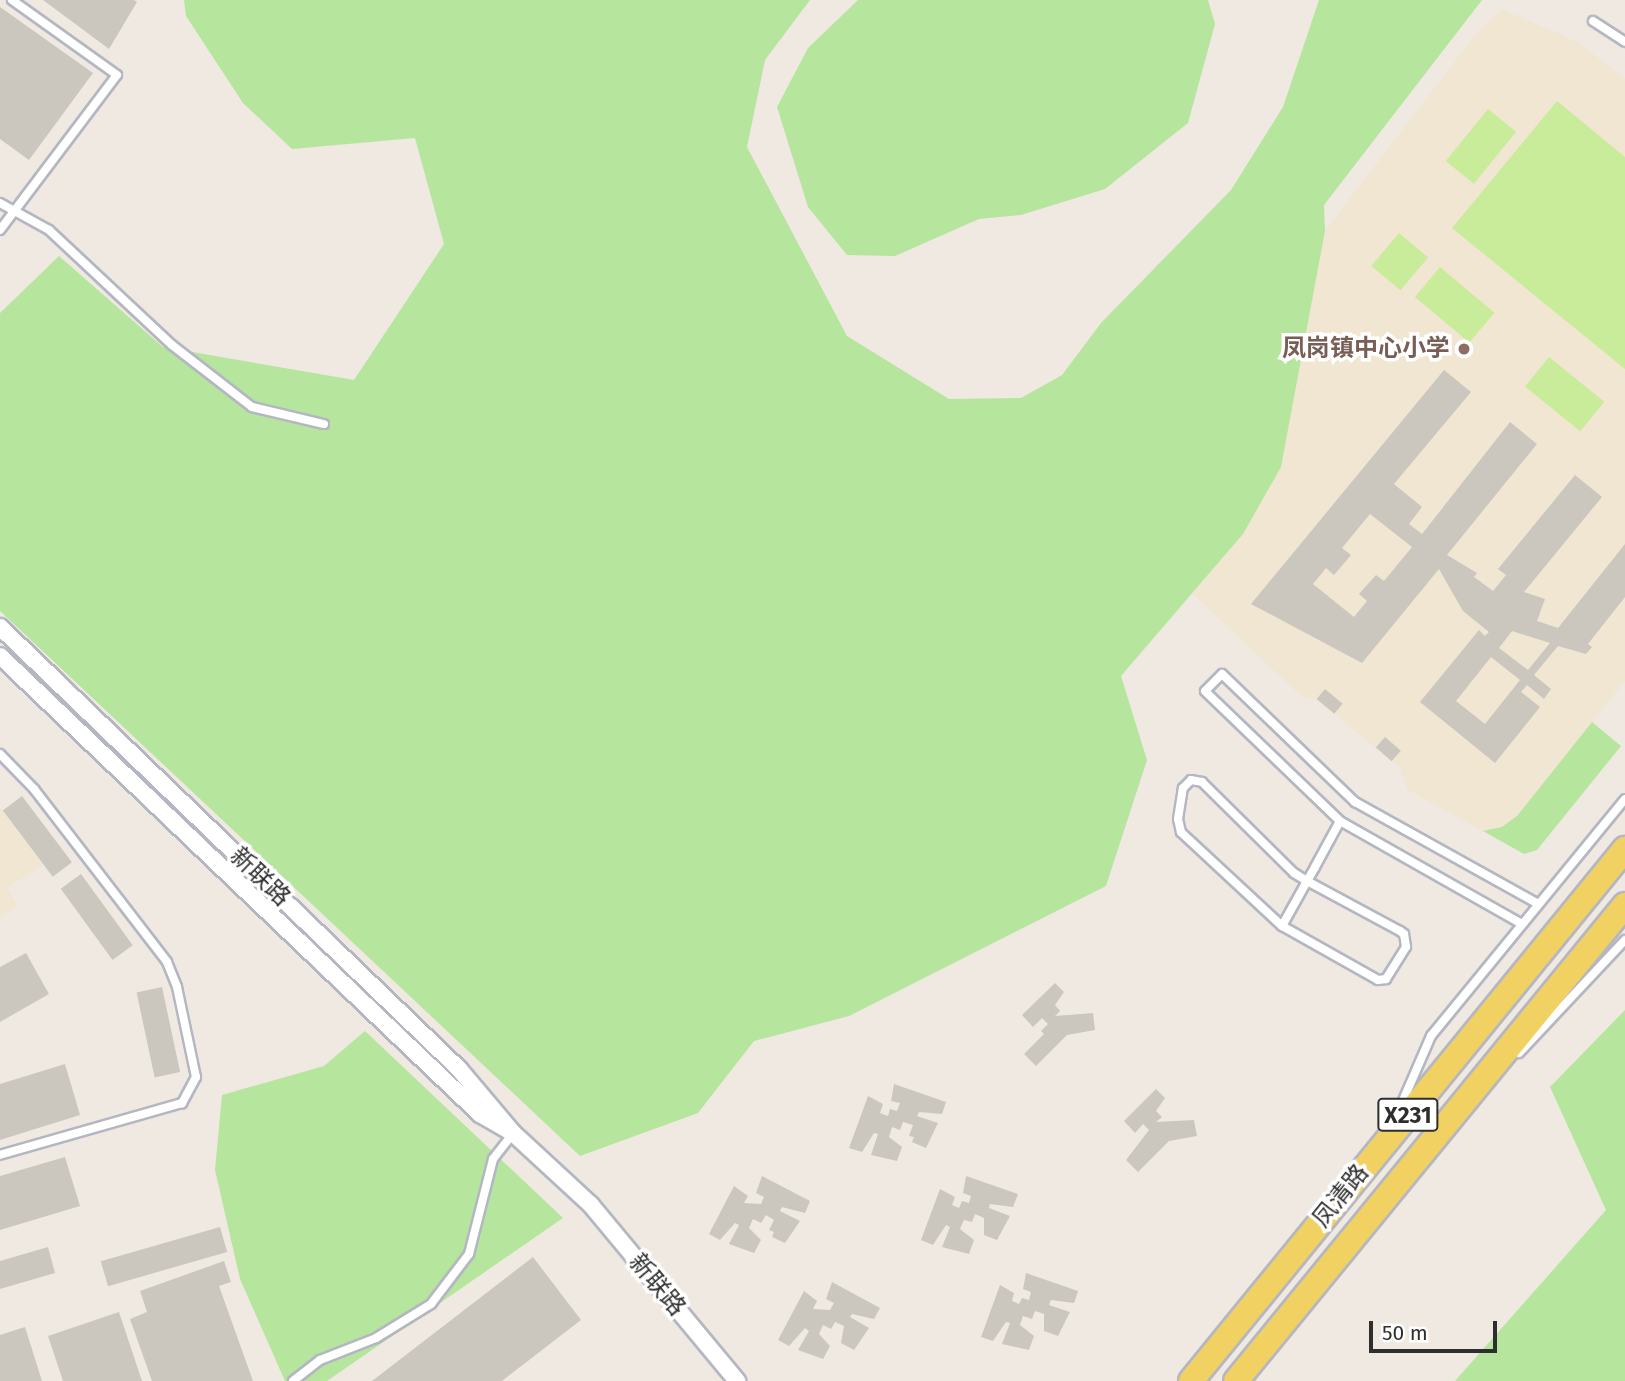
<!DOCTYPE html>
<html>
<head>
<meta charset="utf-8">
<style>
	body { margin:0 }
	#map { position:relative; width:1625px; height:1381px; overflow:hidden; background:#efe9e1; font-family:"Fira Sans","Noto Sans SC",sans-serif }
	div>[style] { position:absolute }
	.education>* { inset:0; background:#f0e6d1 }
	.green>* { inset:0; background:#b6e59e }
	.pitch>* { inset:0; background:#c9ec9a; transform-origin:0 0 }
	.building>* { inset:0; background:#cbc7bf; transform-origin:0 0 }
	.roads { filter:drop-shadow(2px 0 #b4b7c1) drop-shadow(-2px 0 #b4b7c1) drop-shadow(0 2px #b4b7c1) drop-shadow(0 -2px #b4b7c1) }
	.service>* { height:8px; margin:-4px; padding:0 4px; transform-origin:4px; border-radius:4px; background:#fff }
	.minor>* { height:16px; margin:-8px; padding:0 8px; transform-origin:8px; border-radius:8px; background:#fff }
	.primary>* { height:24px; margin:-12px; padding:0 12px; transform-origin:12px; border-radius:12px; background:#f2d163 }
	.dots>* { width:19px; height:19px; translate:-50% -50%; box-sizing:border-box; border:4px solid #fff; border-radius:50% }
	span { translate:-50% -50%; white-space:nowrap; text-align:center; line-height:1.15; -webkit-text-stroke:7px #fff; paint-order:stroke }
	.shield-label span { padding:2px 5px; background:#fff; border:2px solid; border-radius:5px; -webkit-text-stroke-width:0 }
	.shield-label { font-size:23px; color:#2e2e2e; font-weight:700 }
	.education-label { font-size:24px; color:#785e54; font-weight:700 }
	.right { translate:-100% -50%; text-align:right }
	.street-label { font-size:24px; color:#2e2e2e }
	.scale { position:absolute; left:1369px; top:1321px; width:128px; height:32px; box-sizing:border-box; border:4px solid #2e2e2e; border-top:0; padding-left:9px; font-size:21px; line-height:24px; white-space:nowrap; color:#2e2e2e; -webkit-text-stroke:5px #fff; paint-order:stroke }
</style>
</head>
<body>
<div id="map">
	<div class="education">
		<div style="clip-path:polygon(1501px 9px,1578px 42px,1625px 79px,1625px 681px,1517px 816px,1502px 827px,1483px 831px,1408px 790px,1399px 766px,1316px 699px,1301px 696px,1193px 594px,1243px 534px,1281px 467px,1325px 231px,1475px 35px)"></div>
		<div style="clip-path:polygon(0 807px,43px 865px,7px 888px,18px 906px,0 917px)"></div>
	</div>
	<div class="green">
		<div style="clip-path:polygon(184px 0,810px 0,765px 60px,747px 147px,847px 336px,949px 399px,1021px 398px,1062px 375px,1101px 323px,1231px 190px,1283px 107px,1319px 0,1482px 0,1324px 205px,1325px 231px,1281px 467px,1243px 534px,1121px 676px,1147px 760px,1106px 886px,849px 1016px,754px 1041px,698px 1113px,580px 1156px,0 611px,0 313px,59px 256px,163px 347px,354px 380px,444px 244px,415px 138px,292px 149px,243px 103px,186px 16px)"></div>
		<div style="clip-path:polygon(858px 0,1208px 0,1215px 24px,1188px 123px,1105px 189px,1021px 215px,979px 219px,895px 256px,847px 255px,808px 207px,777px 107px,808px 48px)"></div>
		<div style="clip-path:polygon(1592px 722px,1621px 746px,1537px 850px,1524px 854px,1483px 831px,1502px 827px,1517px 816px)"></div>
		<div style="clip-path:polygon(1625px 1010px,1625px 1381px,1455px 1381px,1606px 1210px,1550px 1087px)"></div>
		<div style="clip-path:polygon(365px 1031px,563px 1218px,327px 1381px,285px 1381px,240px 1279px,215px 1170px,222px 1095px,324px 1066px)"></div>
	</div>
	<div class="pitch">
		<div style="clip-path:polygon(1557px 101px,1625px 157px,1625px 369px,1452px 228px)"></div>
		<div style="left:1488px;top:109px;width:36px;height:67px;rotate:39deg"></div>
		<div style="left:1399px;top:233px;width:38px;height:43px;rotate:40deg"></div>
		<div style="left:1440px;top:267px;width:71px;height:39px;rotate:40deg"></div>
		<div style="left:1549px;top:357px;width:71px;height:38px;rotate:39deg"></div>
	</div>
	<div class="building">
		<div style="clip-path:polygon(43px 0,134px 0,137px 2px,109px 49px)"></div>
		<div style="clip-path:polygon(0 7px,93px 73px,29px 160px,0 139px)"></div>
		<div style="clip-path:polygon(evenodd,1444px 370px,1471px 392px,1394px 484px,1422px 507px,1409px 524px,1422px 534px,1510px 422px,1537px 444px,1447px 555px,1477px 573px,1474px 577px,1493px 591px,1506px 575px,1498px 569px,1575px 475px,1602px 497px,1524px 592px,1545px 599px,1537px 621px,1558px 628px,1625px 544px,1625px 597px,1588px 644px,1592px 647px,1586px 654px,1558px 646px,1534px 675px,1551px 689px,1544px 699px,1527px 685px,1521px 692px,1540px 707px,1495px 763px,1420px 702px,1479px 630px,1485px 636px,1489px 632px,1463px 611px,1439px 569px,1362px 663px,1251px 604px,1444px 370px,1370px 514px,1412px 547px,1384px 581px,1376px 575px,1359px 594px,1367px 601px,1354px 617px,1313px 584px,1326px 568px,1334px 575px,1351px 555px,1342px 548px,1370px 514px,1444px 370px,1512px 631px,1550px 643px,1528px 670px,1499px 648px,1512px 631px,1444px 370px,1491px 657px,1520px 680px,1485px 724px,1456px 701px,1491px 657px)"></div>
		<div style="left:1325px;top:689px;width:23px;height:13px;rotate:40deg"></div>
		<div style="left:1385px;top:737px;width:21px;height:14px;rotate:41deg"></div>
		<div style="left:22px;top:796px;width:83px;height:24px;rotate:53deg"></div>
		<div style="left:81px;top:874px;width:88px;height:25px;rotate:54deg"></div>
		<div style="clip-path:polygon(26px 953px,49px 994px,0 1022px,0 967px)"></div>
		<div style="clip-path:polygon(1055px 983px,1064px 992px,1055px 1005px,1060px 1011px,1055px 1016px,1093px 1013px,1095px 1030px,1067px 1035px,1036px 1066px,1024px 1054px,1044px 1034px,1041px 1031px,1048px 1024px,1042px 1018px,1033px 1027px,1022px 1015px)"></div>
		<div style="left:162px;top:987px;width:87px;height:26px;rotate:78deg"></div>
		<div style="clip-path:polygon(65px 1064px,80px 1115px,0 1140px,0 1084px)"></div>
		<div style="clip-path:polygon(894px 1084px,946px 1102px,942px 1114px,919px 1112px,917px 1116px,938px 1123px,926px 1148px,912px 1142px,914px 1137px,909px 1136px,913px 1125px,903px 1122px,900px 1130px,892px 1127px,889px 1137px,902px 1147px,897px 1161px,871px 1155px,878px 1134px,874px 1133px,862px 1152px,849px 1148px,868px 1096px,883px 1104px,880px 1113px,888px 1116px,890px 1109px,897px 1111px,900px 1103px,891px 1101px)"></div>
		<div style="clip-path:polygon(1156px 1089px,1165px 1098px,1156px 1111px,1162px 1117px,1156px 1122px,1194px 1120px,1197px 1136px,1169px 1141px,1138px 1172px,1126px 1160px,1149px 1130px,1143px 1124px,1135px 1133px,1124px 1121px)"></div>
		<div style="clip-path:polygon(65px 1157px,80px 1206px,0 1230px,0 1176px)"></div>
		<div style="clip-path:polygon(762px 1176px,810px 1201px,805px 1213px,782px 1207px,780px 1211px,800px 1221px,785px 1243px,772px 1237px,774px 1232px,769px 1230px,774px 1220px,766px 1215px,761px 1223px,753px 1219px,749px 1228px,761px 1240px,754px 1253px,729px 1244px,739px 1225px,735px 1223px,720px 1240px,709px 1234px,734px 1186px,748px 1196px,744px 1203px,761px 1204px,764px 1197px,756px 1193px)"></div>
		<div style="clip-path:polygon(966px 1176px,1018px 1194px,1013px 1207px,990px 1204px,989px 1208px,1010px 1216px,997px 1240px,984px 1235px,984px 1218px,975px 1214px,972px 1222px,964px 1220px,960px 1229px,974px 1240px,969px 1254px,942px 1247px,950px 1227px,946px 1225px,933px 1245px,921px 1240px,940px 1189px,955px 1197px,952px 1205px,959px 1208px,962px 1201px,969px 1203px,971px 1196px,963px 1193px)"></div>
		<div style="left:220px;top:1227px;width:26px;height:124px;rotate:74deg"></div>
		<div style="clip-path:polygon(48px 1247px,55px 1273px,0 1289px,0 1261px)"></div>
		<div style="clip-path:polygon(533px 1257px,581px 1320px,502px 1381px,372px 1381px)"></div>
		<div style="clip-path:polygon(224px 1261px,231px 1282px,219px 1286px,253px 1381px,152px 1381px,130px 1319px,147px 1312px,140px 1291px)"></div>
		<div style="clip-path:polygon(1026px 1273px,1078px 1291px,1074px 1303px,1051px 1300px,1049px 1305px,1070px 1312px,1058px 1336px,1044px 1331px,1044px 1314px,1035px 1311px,1032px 1319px,1023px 1316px,1020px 1325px,1034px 1336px,1029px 1350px,1002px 1344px,1010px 1323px,1006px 1322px,993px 1341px,981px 1337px,1000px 1285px,1014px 1293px,1012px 1301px,1019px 1304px,1022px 1298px,1029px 1300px,1031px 1292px,1023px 1289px)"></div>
		<div style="clip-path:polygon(832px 1282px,880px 1308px,874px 1319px,852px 1314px,850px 1317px,869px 1328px,854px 1350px,841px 1343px,844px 1326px,835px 1322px,831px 1329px,823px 1325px,819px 1334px,830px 1346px,823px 1359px,798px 1350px,809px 1331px,805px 1328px,789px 1346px,778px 1340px,804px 1291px,817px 1301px,813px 1309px,830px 1310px,834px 1303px,826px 1299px)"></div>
		<div style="clip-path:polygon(119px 1312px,142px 1381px,63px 1381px,48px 1336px)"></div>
		<div style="clip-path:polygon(25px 1327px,42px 1381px,0 1381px,0 1335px)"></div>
	</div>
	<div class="roads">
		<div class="service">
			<div style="left:1593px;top:21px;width:38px;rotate:33deg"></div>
			<div style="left:0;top:203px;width:56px;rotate:28.9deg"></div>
			<div style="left:49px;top:230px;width:168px;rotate:43.1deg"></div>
			<div style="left:172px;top:345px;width:101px;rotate:37.8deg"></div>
			<div style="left:252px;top:407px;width:74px;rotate:13.3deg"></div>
			<div style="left:0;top:230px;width:194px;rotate:-53deg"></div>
			<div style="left:117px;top:75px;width:129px;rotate:-144.5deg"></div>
			<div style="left:0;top:754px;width:49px;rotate:45.8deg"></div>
			<div style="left:34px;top:789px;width:218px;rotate:52.4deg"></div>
			<div style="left:167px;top:962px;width:27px;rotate:68deg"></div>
			<div style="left:177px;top:987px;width:92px;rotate:78.1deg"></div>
			<div style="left:196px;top:1077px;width:30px;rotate:118deg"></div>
			<div style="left:182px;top:1103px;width:189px;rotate:164.1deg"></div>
			<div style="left:1522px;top:924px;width:209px;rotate:-150.5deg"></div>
			<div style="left:1340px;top:821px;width:187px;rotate:-136.1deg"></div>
			<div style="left:1205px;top:691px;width:24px;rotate:-45deg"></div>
			<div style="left:1222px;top:674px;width:185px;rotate:43.9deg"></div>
			<div style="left:1355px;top:802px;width:210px;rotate:29.1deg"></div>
			<div style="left:1282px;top:926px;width:138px;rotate:-137.1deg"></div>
			<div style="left:1181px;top:832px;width:13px;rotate:-103deg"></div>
			<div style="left:1178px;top:819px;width:31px;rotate:-81deg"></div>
			<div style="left:1183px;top:788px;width:11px;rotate:-45deg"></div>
			<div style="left:1191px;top:780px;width:11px;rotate:10deg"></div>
			<div style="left:1202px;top:782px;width:129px;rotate:44.7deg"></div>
			<div style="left:1294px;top:873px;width:15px;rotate:32deg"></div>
			<div style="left:1307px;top:881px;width:106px;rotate:28.3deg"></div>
			<div style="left:1400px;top:931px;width:5px;rotate:37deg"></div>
			<div style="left:1404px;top:934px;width:13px;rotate:81deg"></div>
			<div style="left:1406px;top:947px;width:38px;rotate:122deg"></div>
			<div style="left:1386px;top:979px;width:8px;rotate:173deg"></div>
			<div style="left:1378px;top:980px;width:110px;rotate:-150.6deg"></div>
			<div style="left:1282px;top:926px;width:51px;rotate:-60.9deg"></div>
			<div style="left:1307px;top:881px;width:16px;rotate:-60deg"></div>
			<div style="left:1315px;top:867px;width:52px;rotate:-61.5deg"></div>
			<div style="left:1519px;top:1053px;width:155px;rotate:-46.8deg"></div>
			<div style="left:1398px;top:1112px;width:83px;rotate:-66.5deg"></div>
			<div style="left:1431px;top:1036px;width:306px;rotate:-50.7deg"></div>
			<div style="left:293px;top:1381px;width:34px;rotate:-38deg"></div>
			<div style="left:320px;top:1360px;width:60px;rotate:-21.4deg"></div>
			<div style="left:376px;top:1338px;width:65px;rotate:-31.7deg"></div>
			<div style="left:431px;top:1304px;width:63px;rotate:-52.8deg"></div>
			<div style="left:469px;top:1254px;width:98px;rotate:-75.8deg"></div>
			<div style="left:493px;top:1159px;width:33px;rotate:-52deg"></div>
		</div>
		<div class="minor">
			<div style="left:0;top:627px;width:637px;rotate:43.92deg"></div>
			<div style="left:459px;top:1069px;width:84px;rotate:49.8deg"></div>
			<div style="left:513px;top:1133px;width:38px;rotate:-150deg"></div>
			<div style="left:480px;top:1114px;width:663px;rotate:-136.34deg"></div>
			<div style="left:513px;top:1133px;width:106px;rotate:42.7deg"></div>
			<div style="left:591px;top:1205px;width:229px;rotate:50.3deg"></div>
		</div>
		<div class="primary">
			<div style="left:1191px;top:1381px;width:687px;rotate:-50.79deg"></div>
			<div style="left:1236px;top:1381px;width:615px;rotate:-50.74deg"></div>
		</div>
	</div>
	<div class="dots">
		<div style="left:1464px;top:349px;background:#8d6e63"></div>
	</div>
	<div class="shield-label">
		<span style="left:1408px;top:1115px">X231</span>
	</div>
	<div class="education-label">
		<span class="right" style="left:1450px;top:349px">凤岗镇中心小学</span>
	</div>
	<div class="street-label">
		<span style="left:260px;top:877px;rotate:44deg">新联路</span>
		<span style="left:1341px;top:1196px;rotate:-51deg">凤清路</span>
		<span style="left:657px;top:1285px;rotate:50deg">新联路</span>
	</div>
	<div class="scale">50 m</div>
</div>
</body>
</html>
